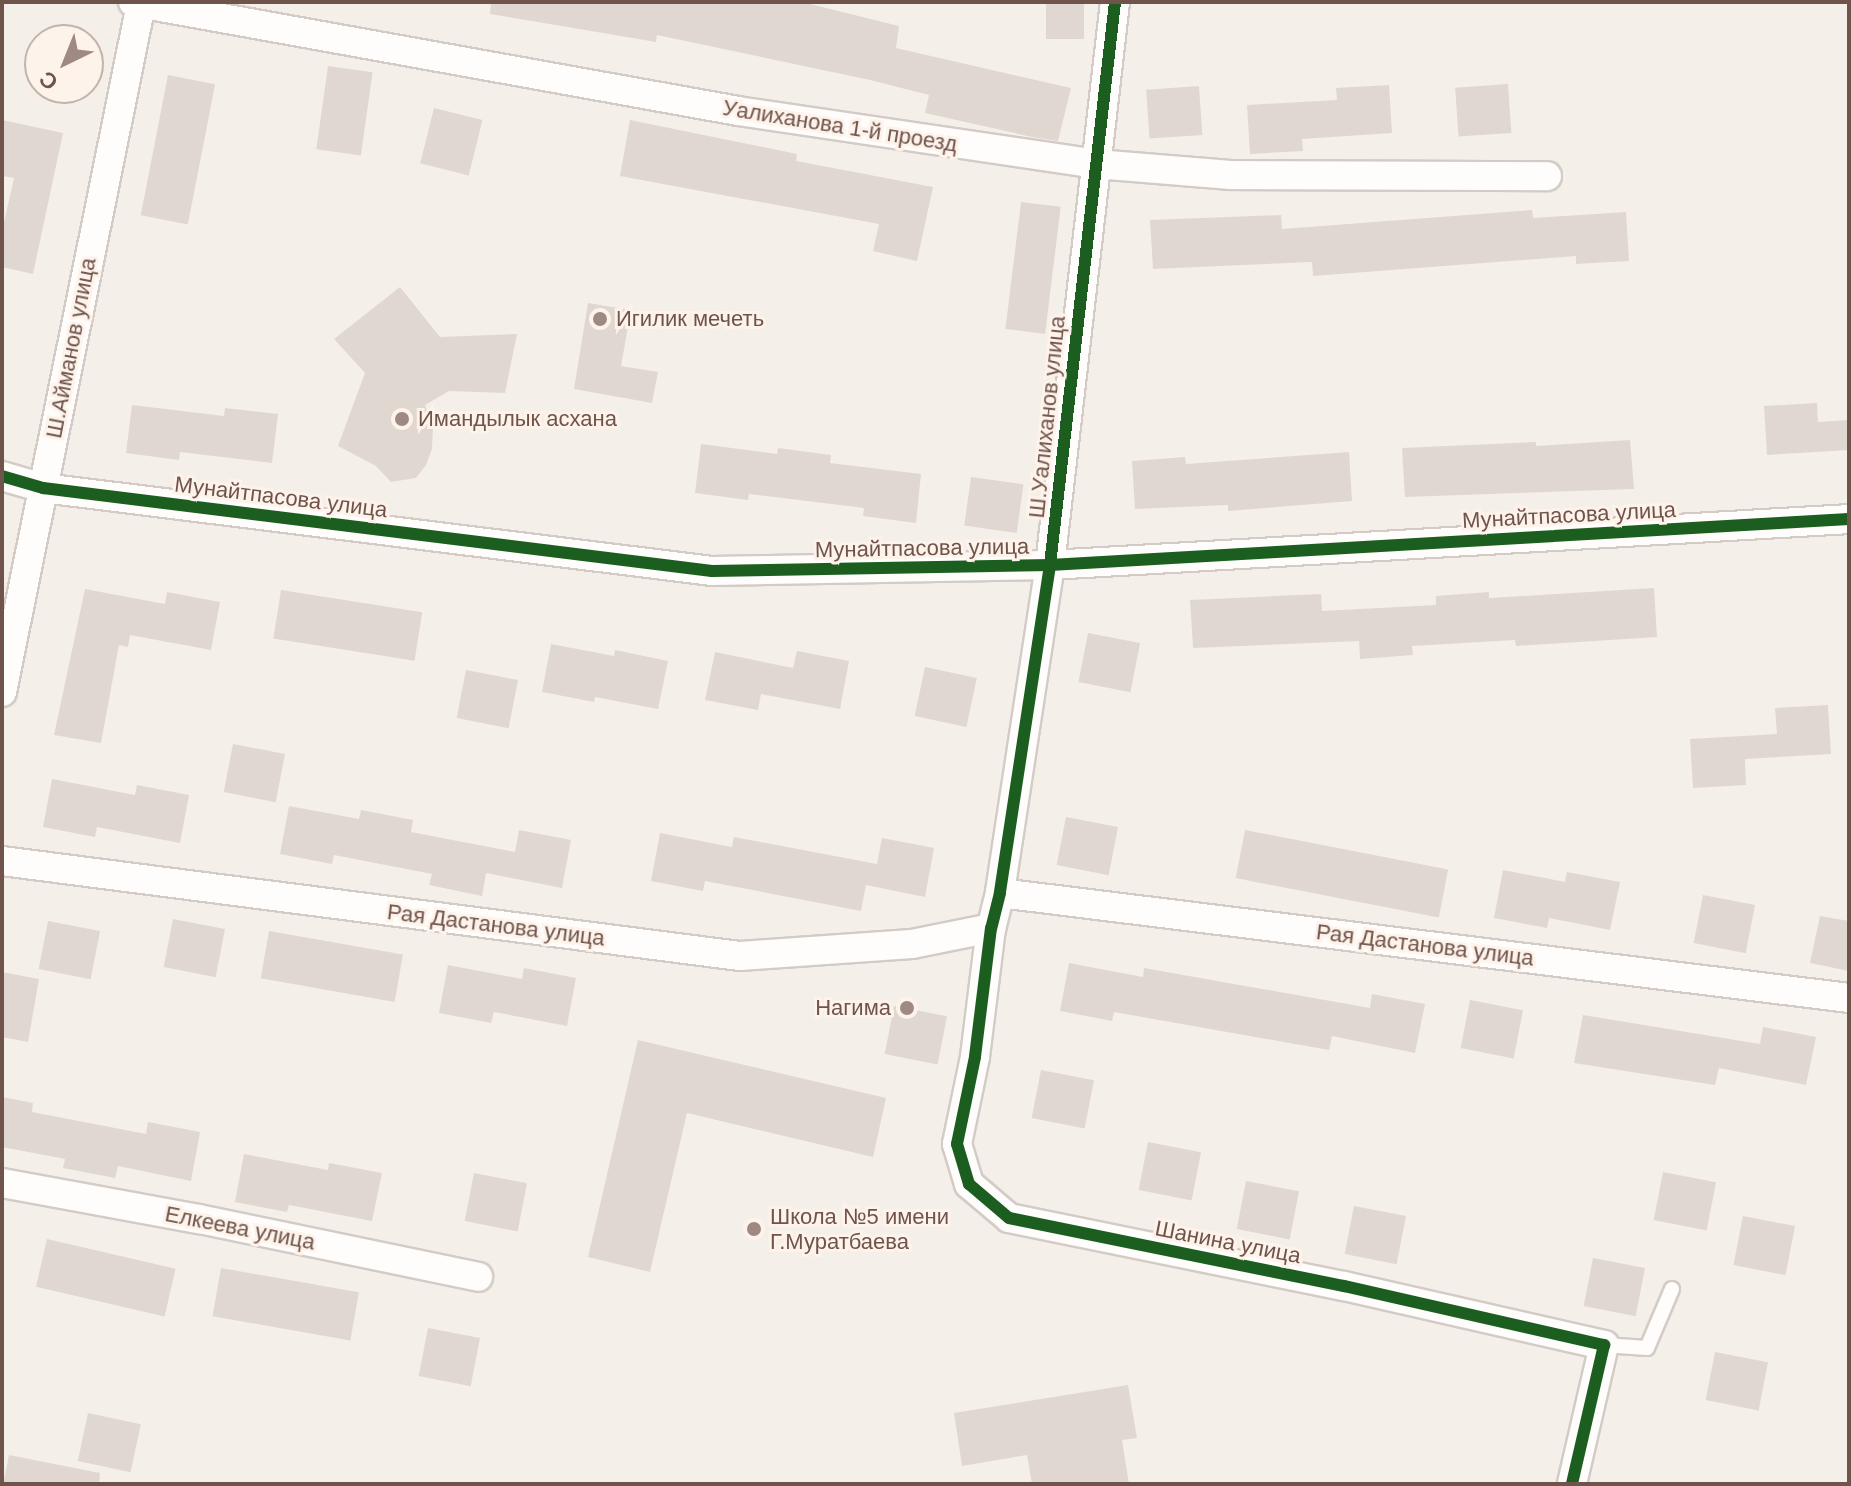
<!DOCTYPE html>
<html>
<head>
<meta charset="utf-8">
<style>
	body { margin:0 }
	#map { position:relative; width:1851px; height:1486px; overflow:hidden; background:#f5efe9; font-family:Arial,sans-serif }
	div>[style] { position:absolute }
	.building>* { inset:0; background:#e1d7d1; transform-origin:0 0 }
	.roads { filter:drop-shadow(2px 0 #d4cbc6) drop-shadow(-2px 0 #d4cbc6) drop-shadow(0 2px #d4cbc6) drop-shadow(0 -2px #d4cbc6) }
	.service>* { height:14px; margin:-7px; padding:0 7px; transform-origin:7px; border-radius:7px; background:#fefdfc }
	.minor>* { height:28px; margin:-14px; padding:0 14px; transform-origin:14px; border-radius:14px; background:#fefdfc }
	.cycleway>* { height:12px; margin:-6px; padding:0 6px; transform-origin:6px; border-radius:6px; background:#1b5e20 }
	.dots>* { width:22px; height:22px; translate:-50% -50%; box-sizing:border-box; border:4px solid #fdf3ea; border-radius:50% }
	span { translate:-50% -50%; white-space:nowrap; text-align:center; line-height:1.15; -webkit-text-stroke:6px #fdf3ea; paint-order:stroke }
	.street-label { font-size:22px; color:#70544c }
	.poi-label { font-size:22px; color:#70544c }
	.left { translate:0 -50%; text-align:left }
	.right { translate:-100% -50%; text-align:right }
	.frame { position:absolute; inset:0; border:4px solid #70544c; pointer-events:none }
	.north { position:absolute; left:24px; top:24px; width:80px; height:80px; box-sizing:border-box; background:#fdf3ea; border:2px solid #c5b3ab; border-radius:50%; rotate:223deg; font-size:22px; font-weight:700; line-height:32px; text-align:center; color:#70544c }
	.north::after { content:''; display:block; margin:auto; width:28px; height:36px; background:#9f8a83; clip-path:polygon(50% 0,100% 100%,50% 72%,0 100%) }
</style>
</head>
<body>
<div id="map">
	<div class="building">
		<div style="clip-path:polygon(491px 2px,802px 2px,899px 26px,896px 48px,1071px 88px,1058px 141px,1032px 137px,925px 113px,929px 95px,870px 80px,657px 35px,656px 42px,490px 14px)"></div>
		<div style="left:1046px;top:2px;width:38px;height:37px"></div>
		<div style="left:328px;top:66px;width:45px;height:84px;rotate:8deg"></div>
		<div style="left:168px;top:75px;width:48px;height:143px;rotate:11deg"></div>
		<div style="left:1508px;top:84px;width:49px;height:53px;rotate:86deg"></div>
		<div style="clip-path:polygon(1389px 85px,1392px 133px,1302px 139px,1303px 151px,1250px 154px,1247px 105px,1337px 100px,1336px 88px)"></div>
		<div style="left:1199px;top:86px;width:49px;height:53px;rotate:86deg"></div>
		<div style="left:434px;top:108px;width:50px;height:57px;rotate:14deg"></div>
		<div style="clip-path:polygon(2px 120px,63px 133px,33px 274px,2px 267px,2px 231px,14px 178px,2px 176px)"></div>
		<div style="clip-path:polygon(630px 120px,797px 154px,796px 161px,933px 187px,917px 261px,873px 251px,879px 224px,620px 176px)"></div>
		<div style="left:1021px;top:202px;width:40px;height:128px;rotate:7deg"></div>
		<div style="clip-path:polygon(1532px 210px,1533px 218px,1626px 212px,1629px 261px,1576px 264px,1576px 256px,1313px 276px,1312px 262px,1153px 269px,1150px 220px,1281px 215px,1282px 229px)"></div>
		<div style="clip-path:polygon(400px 287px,440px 337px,517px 334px,505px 393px,449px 391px,425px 405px,433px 427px,432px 449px,426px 465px,416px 478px,391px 482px,376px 466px,338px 446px,365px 373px,334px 339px)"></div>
		<div style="clip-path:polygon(588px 303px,631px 310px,621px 366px,658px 372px,652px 403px,574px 389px)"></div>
		<div style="clip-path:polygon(1817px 403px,1818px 422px,1849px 420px,1849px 450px,1767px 455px,1764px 406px)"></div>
		<div style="clip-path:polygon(132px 405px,224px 416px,225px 408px,278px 414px,272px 463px,180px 452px,179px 460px,126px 453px)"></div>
		<div style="clip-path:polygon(1630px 440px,1634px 489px,1405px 497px,1402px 448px,1536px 442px,1536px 446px)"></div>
		<div style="clip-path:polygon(701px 444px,777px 454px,778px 448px,831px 455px,830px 463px,921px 474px,916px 523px,863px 516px,864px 508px,749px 494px,748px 500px,695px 493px)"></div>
		<div style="clip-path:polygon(1349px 452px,1352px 501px,1228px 511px,1228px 505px,1135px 509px,1132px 461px,1185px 457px,1186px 464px)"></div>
		<div style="left:971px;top:477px;width:53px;height:49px;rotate:8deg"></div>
		<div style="clip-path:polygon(1654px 588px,1657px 637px,1516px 646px,1515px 640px,1412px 646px,1413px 655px,1360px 659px,1359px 641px,1193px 648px,1190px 600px,1321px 594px,1322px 611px,1436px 605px,1436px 596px,1489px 592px,1489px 598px)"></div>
		<div style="clip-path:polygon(85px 589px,165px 604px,167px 592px,220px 602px,211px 650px,130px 635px,128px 647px,119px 645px,101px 743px,54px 735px)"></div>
		<div style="left:281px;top:590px;width:143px;height:49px;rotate:9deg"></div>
		<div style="left:1088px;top:633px;width:53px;height:50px;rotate:11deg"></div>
		<div style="clip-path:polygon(551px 644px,614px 656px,615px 650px,668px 661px,658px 709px,595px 697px,594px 702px,542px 692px)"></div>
		<div style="clip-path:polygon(797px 651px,849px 661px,840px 709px,761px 694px,758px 710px,705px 700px,715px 652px,793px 668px)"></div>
		<div style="left:925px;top:667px;width:53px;height:50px;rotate:12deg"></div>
		<div style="left:466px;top:670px;width:53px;height:49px;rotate:11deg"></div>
		<div style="clip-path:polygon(1828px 705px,1831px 754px,1745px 759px,1746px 785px,1693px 788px,1690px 739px,1777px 734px,1775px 708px)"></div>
		<div style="left:233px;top:744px;width:53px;height:49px;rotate:11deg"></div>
		<div style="clip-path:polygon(52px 779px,135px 795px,137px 785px,189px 795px,180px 843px,97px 827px,95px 837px,43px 827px)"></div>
		<div style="clip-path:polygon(289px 806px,359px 819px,361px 810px,413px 820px,411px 832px,515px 852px,519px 830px,571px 840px,562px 888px,486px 873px,482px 896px,429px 885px,432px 874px,334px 855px,332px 864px,280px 854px)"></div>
		<div style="left:1066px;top:817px;width:53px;height:49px;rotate:11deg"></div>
		<div style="left:1245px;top:830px;width:207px;height:49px;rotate:11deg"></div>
		<div style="clip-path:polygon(660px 833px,732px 847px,734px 837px,877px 864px,882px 838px,934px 848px,925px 897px,866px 885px,861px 911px,705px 881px,703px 891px,651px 881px)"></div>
		<div style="clip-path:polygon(1503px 870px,1565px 882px,1567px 872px,1620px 882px,1610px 930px,1549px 918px,1547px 928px,1494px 918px)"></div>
		<div style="left:1703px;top:895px;width:53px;height:49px;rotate:11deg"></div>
		<div style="clip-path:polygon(1820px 916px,1849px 921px,1849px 971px,1810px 963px)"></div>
		<div style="left:173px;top:919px;width:53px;height:49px;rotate:11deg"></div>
		<div style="left:48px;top:921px;width:53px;height:49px;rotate:11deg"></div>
		<div style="left:269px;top:931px;width:136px;height:48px;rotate:10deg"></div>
		<div style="clip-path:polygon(1069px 963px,1143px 977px,1144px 968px,1370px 1008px,1372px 994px,1425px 1004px,1415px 1053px,1332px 1036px,1329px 1050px,1114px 1012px,1112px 1021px,1060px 1011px)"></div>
		<div style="clip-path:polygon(448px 965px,522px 979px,524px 968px,576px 978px,567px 1026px,494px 1012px,491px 1023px,439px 1013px)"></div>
		<div style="clip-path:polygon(2px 972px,39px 979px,28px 1042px,2px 1037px)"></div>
		<div style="left:1470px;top:1000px;width:54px;height:49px;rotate:11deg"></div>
		<div style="left:894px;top:1006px;width:54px;height:49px;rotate:11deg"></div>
		<div style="clip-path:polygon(1583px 1015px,1760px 1044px,1763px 1027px,1816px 1037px,1806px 1085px,1719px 1068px,1715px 1085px,1574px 1063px)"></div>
		<div style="clip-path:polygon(638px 1040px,886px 1098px,873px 1157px,687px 1113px,650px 1272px,588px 1257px)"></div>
		<div style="left:1041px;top:1070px;width:54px;height:49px;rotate:11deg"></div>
		<div style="clip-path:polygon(2px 1097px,33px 1103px,32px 1112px,146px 1134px,148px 1122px,200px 1132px,191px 1181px,118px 1166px,115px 1178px,63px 1168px,65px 1159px,2px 1147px)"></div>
		<div style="left:1148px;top:1142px;width:54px;height:49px;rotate:11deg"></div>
		<div style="clip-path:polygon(244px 1154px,328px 1170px,329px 1163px,382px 1173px,372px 1221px,289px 1205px,287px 1212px,235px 1202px)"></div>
		<div style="left:1663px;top:1172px;width:54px;height:49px;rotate:11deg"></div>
		<div style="left:474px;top:1173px;width:54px;height:49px;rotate:11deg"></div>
		<div style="left:1246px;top:1181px;width:54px;height:49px;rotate:11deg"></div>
		<div style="left:1354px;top:1206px;width:53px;height:49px;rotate:11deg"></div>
		<div style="left:1743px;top:1216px;width:53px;height:50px;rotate:11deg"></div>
		<div style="left:47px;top:1239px;width:132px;height:49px;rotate:13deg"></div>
		<div style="left:1593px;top:1258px;width:53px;height:49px;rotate:11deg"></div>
		<div style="left:221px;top:1268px;width:140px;height:49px;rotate:10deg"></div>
		<div style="left:428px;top:1328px;width:53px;height:49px;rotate:11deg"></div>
		<div style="left:1715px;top:1352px;width:54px;height:49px;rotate:11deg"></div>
		<div style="clip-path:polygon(1128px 1385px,1137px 1438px,1122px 1440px,1129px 1484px,1032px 1484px,1027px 1455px,962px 1466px,954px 1413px)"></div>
		<div style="left:88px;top:1413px;width:54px;height:49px;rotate:12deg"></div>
		<div style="clip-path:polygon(9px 1455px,100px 1473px,99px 1484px,3px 1484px)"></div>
	</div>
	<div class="roads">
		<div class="service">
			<div style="left:1604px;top:1345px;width:43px;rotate:4deg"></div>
			<div style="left:1647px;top:1348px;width:64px;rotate:-67deg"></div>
		</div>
		<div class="minor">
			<div style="left:133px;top:2px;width:615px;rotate:10.21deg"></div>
			<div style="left:738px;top:111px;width:362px;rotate:8.4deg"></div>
			<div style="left:1096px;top:164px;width:135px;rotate:4.7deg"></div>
			<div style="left:1231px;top:175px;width:316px;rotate:0.2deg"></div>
			<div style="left:1115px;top:2px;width:567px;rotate:96.59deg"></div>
			<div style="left:1050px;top:565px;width:332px;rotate:98.7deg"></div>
			<div style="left:1000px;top:893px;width:36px;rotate:104deg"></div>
			<div style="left:991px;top:928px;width:130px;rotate:97.1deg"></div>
			<div style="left:975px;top:1057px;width:89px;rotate:101.7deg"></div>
			<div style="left:957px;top:1144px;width:42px;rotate:73.3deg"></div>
			<div style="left:969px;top:1184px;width:52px;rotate:40.4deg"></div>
			<div style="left:1009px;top:1218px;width:342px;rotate:11.5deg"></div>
			<div style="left:1344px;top:1286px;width:267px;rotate:12.8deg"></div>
			<div style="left:1604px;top:1345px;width:143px;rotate:103deg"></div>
			<div style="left:2px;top:476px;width:43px;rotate:16.3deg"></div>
			<div style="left:43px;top:488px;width:674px;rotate:7.07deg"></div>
			<div style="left:712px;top:571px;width:338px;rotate:-1deg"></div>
			<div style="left:1050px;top:565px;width:800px;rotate:-3.29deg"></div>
			<div style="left:2px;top:692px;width:702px;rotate:-78.58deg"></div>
			<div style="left:2px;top:861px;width:744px;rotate:7.34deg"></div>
			<div style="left:740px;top:956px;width:172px;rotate:-4deg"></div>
			<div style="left:912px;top:944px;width:81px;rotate:-11.4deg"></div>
			<div style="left:1000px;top:893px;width:855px;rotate:7.05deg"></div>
			<div style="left:2px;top:1183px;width:200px;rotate:10.4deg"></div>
			<div style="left:199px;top:1219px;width:285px;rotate:11.7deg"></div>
		</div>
	</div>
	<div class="cycleway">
		<div style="left:1115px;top:2px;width:567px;rotate:96.59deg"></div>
		<div style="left:1050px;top:565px;width:332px;rotate:98.7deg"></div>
		<div style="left:1000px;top:893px;width:36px;rotate:104deg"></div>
		<div style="left:991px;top:928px;width:130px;rotate:97.1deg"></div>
		<div style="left:975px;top:1057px;width:89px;rotate:101.7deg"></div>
		<div style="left:957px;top:1144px;width:42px;rotate:73.3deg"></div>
		<div style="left:969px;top:1184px;width:52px;rotate:40.4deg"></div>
		<div style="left:1009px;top:1218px;width:342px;rotate:11.5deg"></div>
		<div style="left:1344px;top:1286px;width:267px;rotate:12.8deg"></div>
		<div style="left:1604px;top:1345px;width:143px;rotate:103deg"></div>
		<div style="left:2px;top:476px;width:43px;rotate:16.3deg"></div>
		<div style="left:43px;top:488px;width:674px;rotate:7.07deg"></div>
		<div style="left:712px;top:571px;width:338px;rotate:-1deg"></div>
		<div style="left:1050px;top:565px;width:800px;rotate:-3.29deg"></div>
	</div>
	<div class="dots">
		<div style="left:600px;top:319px;background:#9f8a83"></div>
		<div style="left:402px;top:419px;background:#9f8a83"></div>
		<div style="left:907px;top:1008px;background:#9f8a83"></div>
		<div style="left:754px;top:1229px;background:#9f8a83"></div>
	</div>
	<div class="street-label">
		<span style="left:840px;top:126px;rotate:9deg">Уалиханова 1-й проезд</span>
		<span style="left:71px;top:348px;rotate:-79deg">Ш.Айманов улица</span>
		<span style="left:1047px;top:417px;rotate:-84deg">Ш.Уалиханов улица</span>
		<span style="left:281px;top:497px;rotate:7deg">Мунайтпасова улица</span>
		<span style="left:1569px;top:515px;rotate:-3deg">Мунайтпасова улица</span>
		<span style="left:922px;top:548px;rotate:-1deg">Мунайтпасова улица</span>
		<span style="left:496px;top:925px;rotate:7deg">Рая Дастанова улица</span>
		<span style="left:1425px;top:945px;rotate:7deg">Рая Дастанова улица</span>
		<span style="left:240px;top:1228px;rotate:11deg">Елкеева улица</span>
		<span style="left:1228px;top:1242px;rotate:11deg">Шанина улица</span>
	</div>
	<div class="poi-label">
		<span class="left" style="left:616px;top:319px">Игилик мечеть</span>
		<span class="left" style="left:418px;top:419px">Имандылык асхана</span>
		<span class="right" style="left:891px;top:1008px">Нагима</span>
		<span class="left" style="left:770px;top:1229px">Школа №5 имени<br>Г.Муратбаева</span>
	</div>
	<div class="frame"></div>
	<div class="north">С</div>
</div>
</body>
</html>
